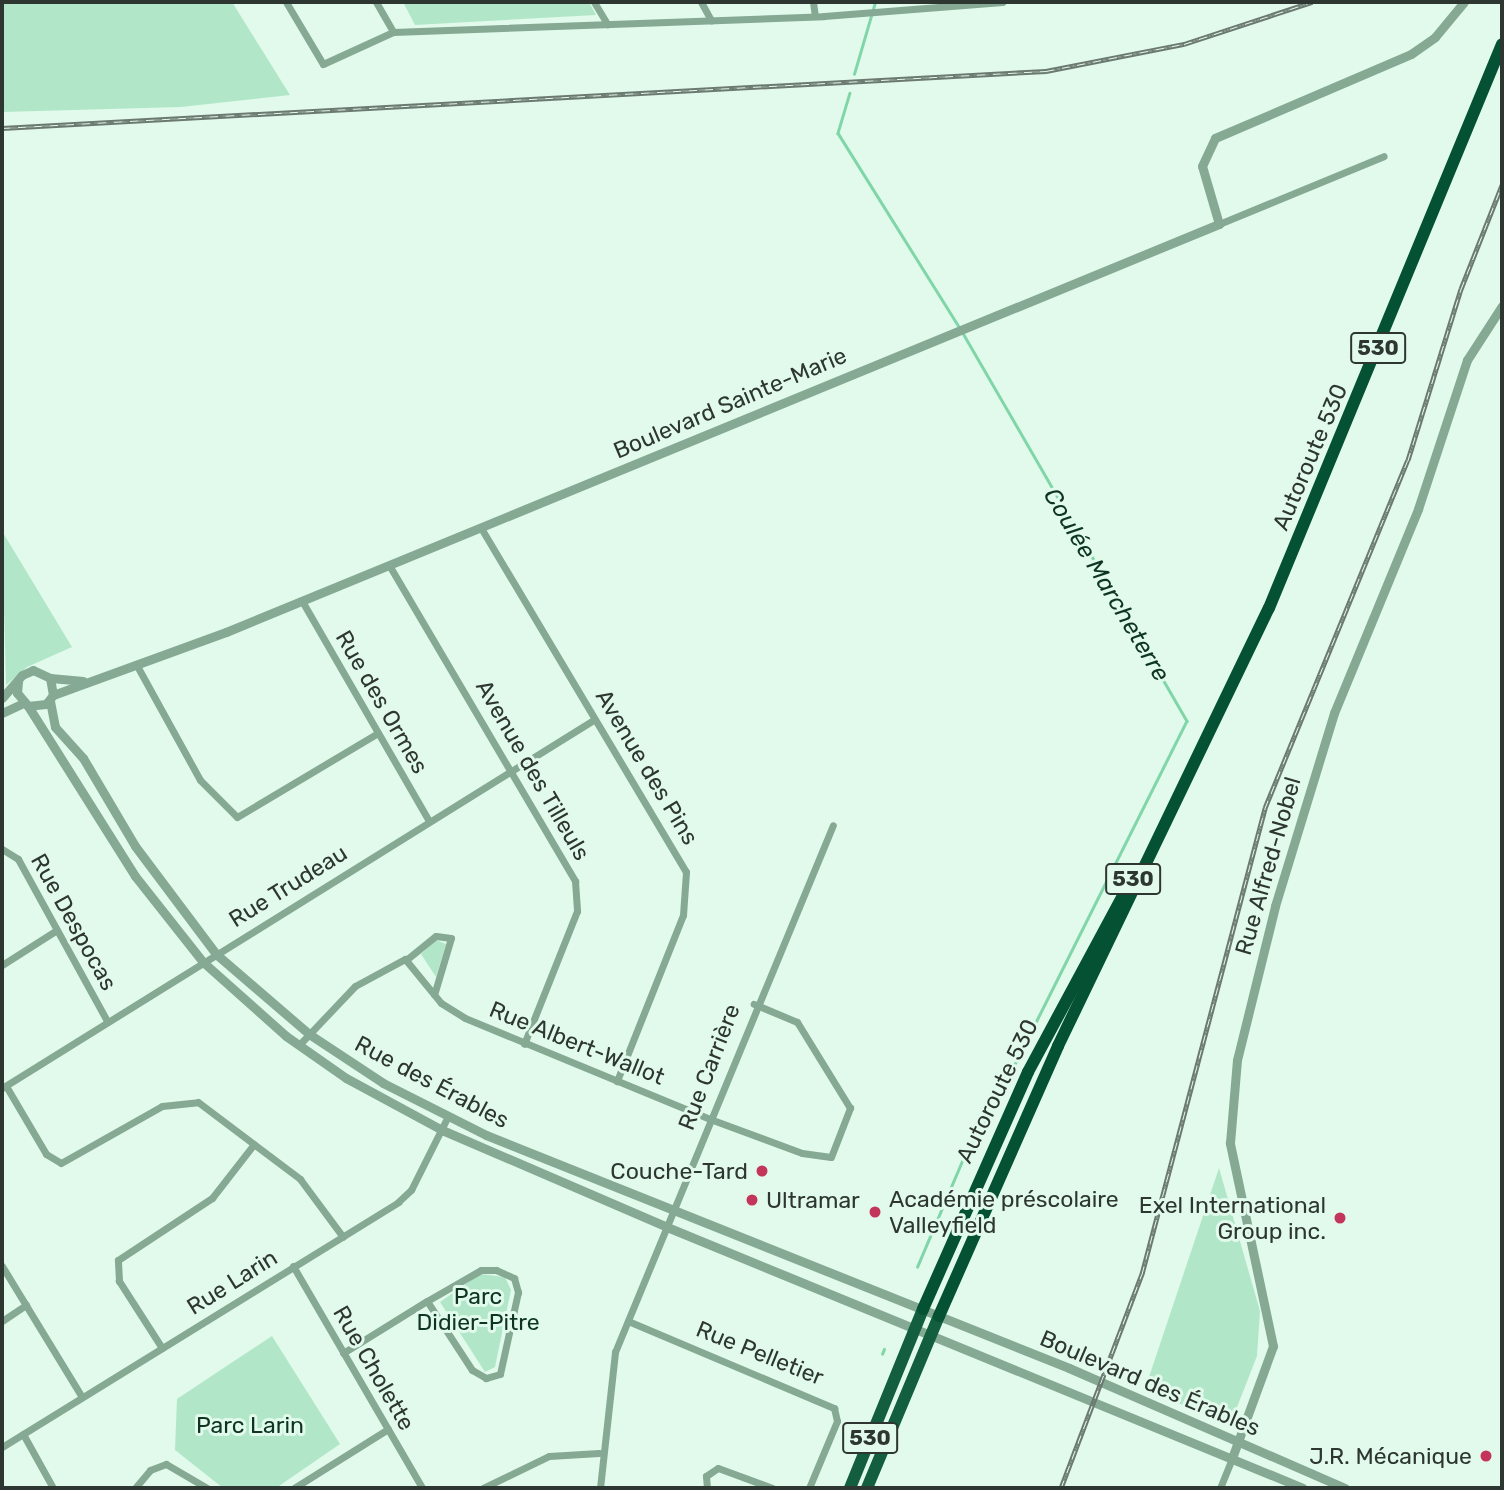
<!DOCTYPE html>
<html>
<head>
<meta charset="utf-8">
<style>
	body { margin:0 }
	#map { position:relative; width:1504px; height:1490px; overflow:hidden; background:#e1faeb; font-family:Rubik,sans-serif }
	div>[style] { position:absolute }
	.green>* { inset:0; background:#b1e7c8 }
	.stream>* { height:2.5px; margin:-1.25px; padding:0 1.25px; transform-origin:1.25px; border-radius:1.25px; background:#80d6a8 }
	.minor>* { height:7px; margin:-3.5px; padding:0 3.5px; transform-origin:3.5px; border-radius:3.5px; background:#86a994 }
	.tertiary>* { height:9px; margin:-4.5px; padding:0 4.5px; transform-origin:4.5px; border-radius:4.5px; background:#86a994 }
	.trunk>* { height:12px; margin:-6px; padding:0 6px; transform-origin:6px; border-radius:6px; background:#125e3e }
	.motorway>* { height:12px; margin:-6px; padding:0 6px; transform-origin:6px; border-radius:6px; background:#045133 }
	.rail>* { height:5px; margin-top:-2.5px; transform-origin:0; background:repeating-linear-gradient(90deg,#e1faeb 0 8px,#6b7970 0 16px); box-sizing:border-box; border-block:2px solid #6b7970 }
	.dots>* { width:19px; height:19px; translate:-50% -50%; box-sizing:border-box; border:4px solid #e1faeb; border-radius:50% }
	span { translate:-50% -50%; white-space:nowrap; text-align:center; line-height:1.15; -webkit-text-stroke:6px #e1faeb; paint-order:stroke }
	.shield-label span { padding:2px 5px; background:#e1faeb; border:2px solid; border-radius:5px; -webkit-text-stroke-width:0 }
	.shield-label { font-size:21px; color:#2d3630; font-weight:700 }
	.street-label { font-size:23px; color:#2d3630 }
	.poi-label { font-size:23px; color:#2d3630 }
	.right { translate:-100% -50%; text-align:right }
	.left { translate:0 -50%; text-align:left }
	.park-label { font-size:23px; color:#0e3522 }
	.water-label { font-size:24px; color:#0e3522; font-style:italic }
	.frame { position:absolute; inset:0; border:4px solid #2d3630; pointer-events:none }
</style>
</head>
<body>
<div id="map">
	<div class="green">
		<div style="clip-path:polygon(2px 2px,232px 2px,290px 95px,181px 107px,2px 112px)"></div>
		<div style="clip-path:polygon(403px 2px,589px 2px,596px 15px,415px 25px)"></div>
		<div style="clip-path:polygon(2px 531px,72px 647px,27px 667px,6px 685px)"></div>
		<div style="clip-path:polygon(436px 940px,446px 944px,436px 977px,421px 954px)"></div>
		<div style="clip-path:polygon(1219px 1168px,1260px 1311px,1257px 1356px,1230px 1425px,1145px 1389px)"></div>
		<div style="clip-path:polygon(480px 1274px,505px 1277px,511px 1290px,495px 1367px,485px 1372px,440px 1302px)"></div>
		<div style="clip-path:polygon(272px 1336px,340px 1444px,276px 1488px,223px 1488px,175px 1450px,177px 1399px)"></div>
	</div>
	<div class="stream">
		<div style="left:854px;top:74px;width:75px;rotate:-73.7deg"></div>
		<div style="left:850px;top:93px;width:42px;rotate:106.7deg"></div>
		<div style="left:838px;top:133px;width:229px;rotate:58deg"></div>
		<div style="left:963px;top:333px;width:448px;rotate:60deg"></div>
		<div style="left:1187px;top:721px;width:408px;rotate:116.6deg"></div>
		<div style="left:917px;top:1267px;width:130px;rotate:-67deg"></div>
		<div style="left:968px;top:1147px;width:41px;rotate:-55.9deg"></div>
		<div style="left:882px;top:1354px;width:5px;rotate:-68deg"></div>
	</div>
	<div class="minor">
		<div style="left:286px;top:2px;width:72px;rotate:59.2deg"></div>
		<div style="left:323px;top:64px;width:77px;rotate:-24.6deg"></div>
		<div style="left:393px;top:32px;width:431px;rotate:-2.1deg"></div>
		<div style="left:824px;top:16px;width:179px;rotate:-4.5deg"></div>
		<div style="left:376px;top:2px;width:34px;rotate:60deg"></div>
		<div style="left:594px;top:2px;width:26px;rotate:59deg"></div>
		<div style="left:701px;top:2px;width:21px;rotate:61deg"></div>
		<div style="left:813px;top:2px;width:14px;rotate:82deg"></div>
		<div style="left:1219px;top:224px;width:178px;rotate:-22.4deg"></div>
		<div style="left:481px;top:528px;width:400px;rotate:59.2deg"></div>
		<div style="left:686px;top:872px;width:43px;rotate:94deg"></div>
		<div style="left:683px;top:915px;width:179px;rotate:111.7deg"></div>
		<div style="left:389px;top:565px;width:367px;rotate:59.5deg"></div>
		<div style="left:575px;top:881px;width:30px;rotate:86deg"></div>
		<div style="left:577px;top:911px;width:143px;rotate:111.7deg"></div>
		<div style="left:302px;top:601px;width:254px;rotate:60deg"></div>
		<div style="left:136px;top:664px;width:132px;rotate:61.1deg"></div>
		<div style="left:200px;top:780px;width:52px;rotate:45deg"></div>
		<div style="left:237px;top:817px;width:164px;rotate:-30.8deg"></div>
		<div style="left:2px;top:849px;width:19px;rotate:32deg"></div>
		<div style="left:18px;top:859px;width:185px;rotate:61.2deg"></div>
		<div style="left:406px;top:960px;width:38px;rotate:-39deg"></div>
		<div style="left:436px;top:936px;width:15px;rotate:8deg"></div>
		<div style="left:451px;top:938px;width:59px;rotate:106.6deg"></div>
		<div style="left:2px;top:965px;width:65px;rotate:-32.5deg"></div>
		<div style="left:299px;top:1045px;width:81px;rotate:-46.5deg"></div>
		<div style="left:355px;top:986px;width:57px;rotate:-28.4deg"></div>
		<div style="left:405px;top:959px;width:57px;rotate:50.7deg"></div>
		<div style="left:441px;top:1003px;width:28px;rotate:32deg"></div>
		<div style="left:465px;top:1018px;width:265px;rotate:22.4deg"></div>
		<div style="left:710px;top:1119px;width:98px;rotate:20.3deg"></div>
		<div style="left:802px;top:1153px;width:29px;rotate:8deg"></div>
		<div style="left:831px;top:1157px;width:53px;rotate:-68.8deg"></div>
		<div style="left:850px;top:1108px;width:101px;rotate:-121.6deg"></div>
		<div style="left:797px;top:1022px;width:47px;rotate:-157.3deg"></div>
		<div style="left:6px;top:1086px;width:79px;rotate:59.5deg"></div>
		<div style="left:46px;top:1154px;width:17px;rotate:31deg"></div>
		<div style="left:61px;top:1163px;width:116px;rotate:-29.4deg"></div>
		<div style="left:162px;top:1106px;width:36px;rotate:-6deg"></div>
		<div style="left:198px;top:1102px;width:128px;rotate:37deg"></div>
		<div style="left:300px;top:1179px;width:72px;rotate:53.4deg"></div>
		<div style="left:2px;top:1088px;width:698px;rotate:-31.89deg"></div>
		<div style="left:2px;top:1266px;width:153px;rotate:58.6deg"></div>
		<div style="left:293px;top:1266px;width:257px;rotate:59.8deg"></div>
		<div style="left:2px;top:1321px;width:29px;rotate:-34deg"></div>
		<div style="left:628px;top:1321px;width:224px;rotate:22.9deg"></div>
		<div style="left:834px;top:1408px;width:13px;rotate:77deg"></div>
		<div style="left:837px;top:1421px;width:73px;rotate:112.7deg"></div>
		<div style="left:162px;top:1348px;width:80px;rotate:-122.7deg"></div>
		<div style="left:119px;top:1281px;width:21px;rotate:-93deg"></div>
		<div style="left:118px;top:1260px;width:113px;rotate:-33.4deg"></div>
		<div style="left:212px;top:1198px;width:68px;rotate:-52.1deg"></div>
		<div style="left:343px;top:1353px;width:99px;rotate:-31.8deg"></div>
		<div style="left:427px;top:1301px;width:62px;rotate:-29.9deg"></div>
		<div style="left:481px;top:1270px;width:15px"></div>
		<div style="left:496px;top:1270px;width:20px;rotate:24deg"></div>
		<div style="left:514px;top:1278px;width:15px;rotate:74deg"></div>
		<div style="left:518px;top:1292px;width:84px;rotate:102.4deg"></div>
		<div style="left:500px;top:1374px;width:15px;rotate:164deg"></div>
		<div style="left:486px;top:1378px;width:16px;rotate:-150deg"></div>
		<div style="left:472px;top:1370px;width:82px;rotate:-123.1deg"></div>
		<div style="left:23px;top:1434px;width:62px;rotate:60.9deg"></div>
		<div style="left:2px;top:1447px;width:466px;rotate:-31.7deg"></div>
		<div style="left:398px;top:1202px;width:18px;rotate:-43deg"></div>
		<div style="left:411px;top:1190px;width:83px;rotate:-63.4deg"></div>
		<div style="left:135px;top:1488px;width:23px;rotate:-50deg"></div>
		<div style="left:150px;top:1470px;width:17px;rotate:-21deg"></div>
		<div style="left:166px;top:1464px;width:48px;rotate:30.3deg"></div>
		<div style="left:294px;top:1488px;width:111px;rotate:-32.1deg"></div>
		<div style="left:483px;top:1488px;width:73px;rotate:-25.9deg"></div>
		<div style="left:549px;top:1456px;width:50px;rotate:-3.4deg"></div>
		<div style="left:600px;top:1488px;width:137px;rotate:-83.7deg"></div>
		<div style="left:615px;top:1352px;width:570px;rotate:-67.53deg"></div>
		<div style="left:707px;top:1488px;width:12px;rotate:-95deg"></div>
		<div style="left:706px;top:1476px;width:14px;rotate:-34deg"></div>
		<div style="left:718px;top:1468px;width:58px;rotate:20.3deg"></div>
		<div style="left:1220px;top:1488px;width:32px;rotate:-68deg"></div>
	</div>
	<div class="tertiary">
		<div style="left:50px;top:678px;width:33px;rotate:5deg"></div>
		<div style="left:53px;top:695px;width:184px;rotate:-20deg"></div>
		<div style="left:226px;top:632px;width:1074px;rotate:-22.34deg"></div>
		<div style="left:1219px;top:224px;width:60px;rotate:-106.3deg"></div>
		<div style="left:1202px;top:166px;width:31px;rotate:-65deg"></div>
		<div style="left:1215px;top:138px;width:213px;rotate:-23.2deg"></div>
		<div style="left:1411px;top:54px;width:29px;rotate:-35deg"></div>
		<div style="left:1435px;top:37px;width:45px;rotate:-50.4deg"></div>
		<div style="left:2px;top:698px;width:30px;rotate:-49deg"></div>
		<div style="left:22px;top:675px;width:12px;rotate:-24deg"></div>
		<div style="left:33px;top:670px;width:19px;rotate:25deg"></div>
		<div style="left:50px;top:678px;width:17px;rotate:80deg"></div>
		<div style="left:53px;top:695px;width:11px;rotate:128deg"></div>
		<div style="left:46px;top:704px;width:18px;rotate:174deg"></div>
		<div style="left:28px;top:706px;width:17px;rotate:-130deg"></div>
		<div style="left:17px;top:693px;width:12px;rotate:-85deg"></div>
		<div style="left:50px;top:701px;width:26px;rotate:79deg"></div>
		<div style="left:55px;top:727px;width:42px;rotate:47.9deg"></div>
		<div style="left:83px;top:758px;width:102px;rotate:59.4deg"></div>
		<div style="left:135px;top:846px;width:135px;rotate:53.1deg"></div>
		<div style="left:216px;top:954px;width:123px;rotate:40.7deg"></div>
		<div style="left:309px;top:1034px;width:89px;rotate:33.5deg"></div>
		<div style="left:383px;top:1083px;width:115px;rotate:26.8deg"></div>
		<div style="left:486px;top:1135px;width:628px;rotate:21.78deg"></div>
		<div style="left:1069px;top:1368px;width:301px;rotate:23.5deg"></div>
		<div style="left:28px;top:706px;width:201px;rotate:57.8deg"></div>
		<div style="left:135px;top:876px;width:110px;rotate:51.7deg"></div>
		<div style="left:203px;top:962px;width:111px;rotate:41.7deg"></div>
		<div style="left:286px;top:1036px;width:73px;rotate:35deg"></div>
		<div style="left:346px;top:1078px;width:109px;rotate:28.4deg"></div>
		<div style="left:442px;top:1130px;width:245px;rotate:23.3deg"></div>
		<div style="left:667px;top:1227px;width:687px;rotate:22.31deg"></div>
		<div style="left:2px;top:713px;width:23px;rotate:-25deg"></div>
		<div style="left:1232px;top:1458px;width:119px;rotate:-69.9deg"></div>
		<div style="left:1273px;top:1346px;width:208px;rotate:-102deg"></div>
		<div style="left:1230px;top:1143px;width:83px;rotate:-85.2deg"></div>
		<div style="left:1237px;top:1060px;width:159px;rotate:-76.1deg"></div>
		<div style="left:1275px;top:906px;width:202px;rotate:-73deg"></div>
		<div style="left:1334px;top:713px;width:221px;rotate:-67.6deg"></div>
		<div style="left:1418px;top:509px;width:157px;rotate:-71.8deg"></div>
		<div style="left:1467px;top:360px;width:64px;rotate:-57.1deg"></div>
	</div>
	<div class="trunk">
		<div style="left:850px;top:1488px;width:193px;rotate:-67.8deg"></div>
		<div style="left:867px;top:1488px;width:186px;rotate:-67.3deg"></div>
	</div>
	<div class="motorway">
		<div style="left:923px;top:1309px;width:259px;rotate:-66.1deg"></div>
		<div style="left:1028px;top:1072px;width:202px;rotate:-61.7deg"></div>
		<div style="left:939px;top:1316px;width:295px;rotate:-66.2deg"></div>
		<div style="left:1058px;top:1046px;width:486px;rotate:-64.3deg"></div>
		<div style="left:1269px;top:608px;width:610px;rotate:-67.55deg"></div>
	</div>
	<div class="rail">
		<div style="left:2px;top:128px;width:1046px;rotate:-3.13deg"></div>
		<div style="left:1046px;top:71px;width:141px;rotate:-11.1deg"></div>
		<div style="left:1184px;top:44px;width:135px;rotate:-18.2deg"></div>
		<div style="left:1061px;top:1488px;width:229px;rotate:-69.3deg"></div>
		<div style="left:1142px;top:1274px;width:482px;rotate:-75.2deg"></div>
		<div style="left:1265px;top:808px;width:376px;rotate:-67.7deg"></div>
		<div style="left:1408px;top:460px;width:179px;rotate:-72.8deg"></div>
		<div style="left:1461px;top:289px;width:112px;rotate:-68.5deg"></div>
	</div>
	<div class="dots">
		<div style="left:762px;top:1171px;background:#c4355c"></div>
		<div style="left:752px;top:1200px;background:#c4355c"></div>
		<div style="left:875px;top:1212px;background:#c4355c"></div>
		<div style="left:1340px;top:1218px;background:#c4355c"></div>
		<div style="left:1486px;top:1456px;background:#c4355c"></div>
	</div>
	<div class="shield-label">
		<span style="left:1378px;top:348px">530</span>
		<span style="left:1133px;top:879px">530</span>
		<span style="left:870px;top:1438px">530</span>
	</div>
	<div class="street-label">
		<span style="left:730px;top:403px;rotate:-23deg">Boulevard Sainte-Marie</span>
		<span style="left:1310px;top:457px;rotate:-67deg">Autoroute 530</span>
		<span style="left:382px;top:702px;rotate:60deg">Rue des Ormes</span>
		<span style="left:647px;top:767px;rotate:59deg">Avenue des Pins</span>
		<span style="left:533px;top:770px;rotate:60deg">Avenue des Tilleuls</span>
		<span style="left:1268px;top:866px;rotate:-74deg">Rue Alfred-Nobel</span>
		<span style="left:288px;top:886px;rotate:-32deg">Rue Trudeau</span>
		<span style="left:74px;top:922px;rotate:61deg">Rue Despocas</span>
		<span style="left:577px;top:1043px;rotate:22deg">Rue Albert-Wallot</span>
		<span style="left:709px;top:1067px;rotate:-69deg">Rue Carrière</span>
		<span style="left:432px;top:1082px;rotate:28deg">Rue des Érables</span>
		<span style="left:997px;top:1091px;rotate:-64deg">Autoroute 530</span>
		<span style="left:232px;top:1282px;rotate:-32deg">Rue Larin</span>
		<span style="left:760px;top:1353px;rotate:22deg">Rue Pelletier</span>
		<span style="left:374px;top:1368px;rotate:60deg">Rue Cholette</span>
		<span style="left:1150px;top:1383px;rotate:23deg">Boulevard des Érables</span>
	</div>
	<div class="poi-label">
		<span class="right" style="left:748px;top:1171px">Couche-Tard</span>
		<span class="left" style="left:889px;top:1212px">Académie préscolaire<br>Valleyfield</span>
		<span class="left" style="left:766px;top:1200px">Ultramar</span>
		<span class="right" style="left:1326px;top:1218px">Exel International<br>Group inc.</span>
		<span class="right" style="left:1472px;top:1456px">J.R. Mécanique</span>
	</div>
	<div class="park-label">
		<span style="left:478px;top:1309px">Parc<br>Didier-Pitre</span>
		<span style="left:250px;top:1425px">Parc Larin</span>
	</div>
	<div class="water-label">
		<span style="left:1106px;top:585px;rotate:59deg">Coulée Marcheterre</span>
	</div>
	<div class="frame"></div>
</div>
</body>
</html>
